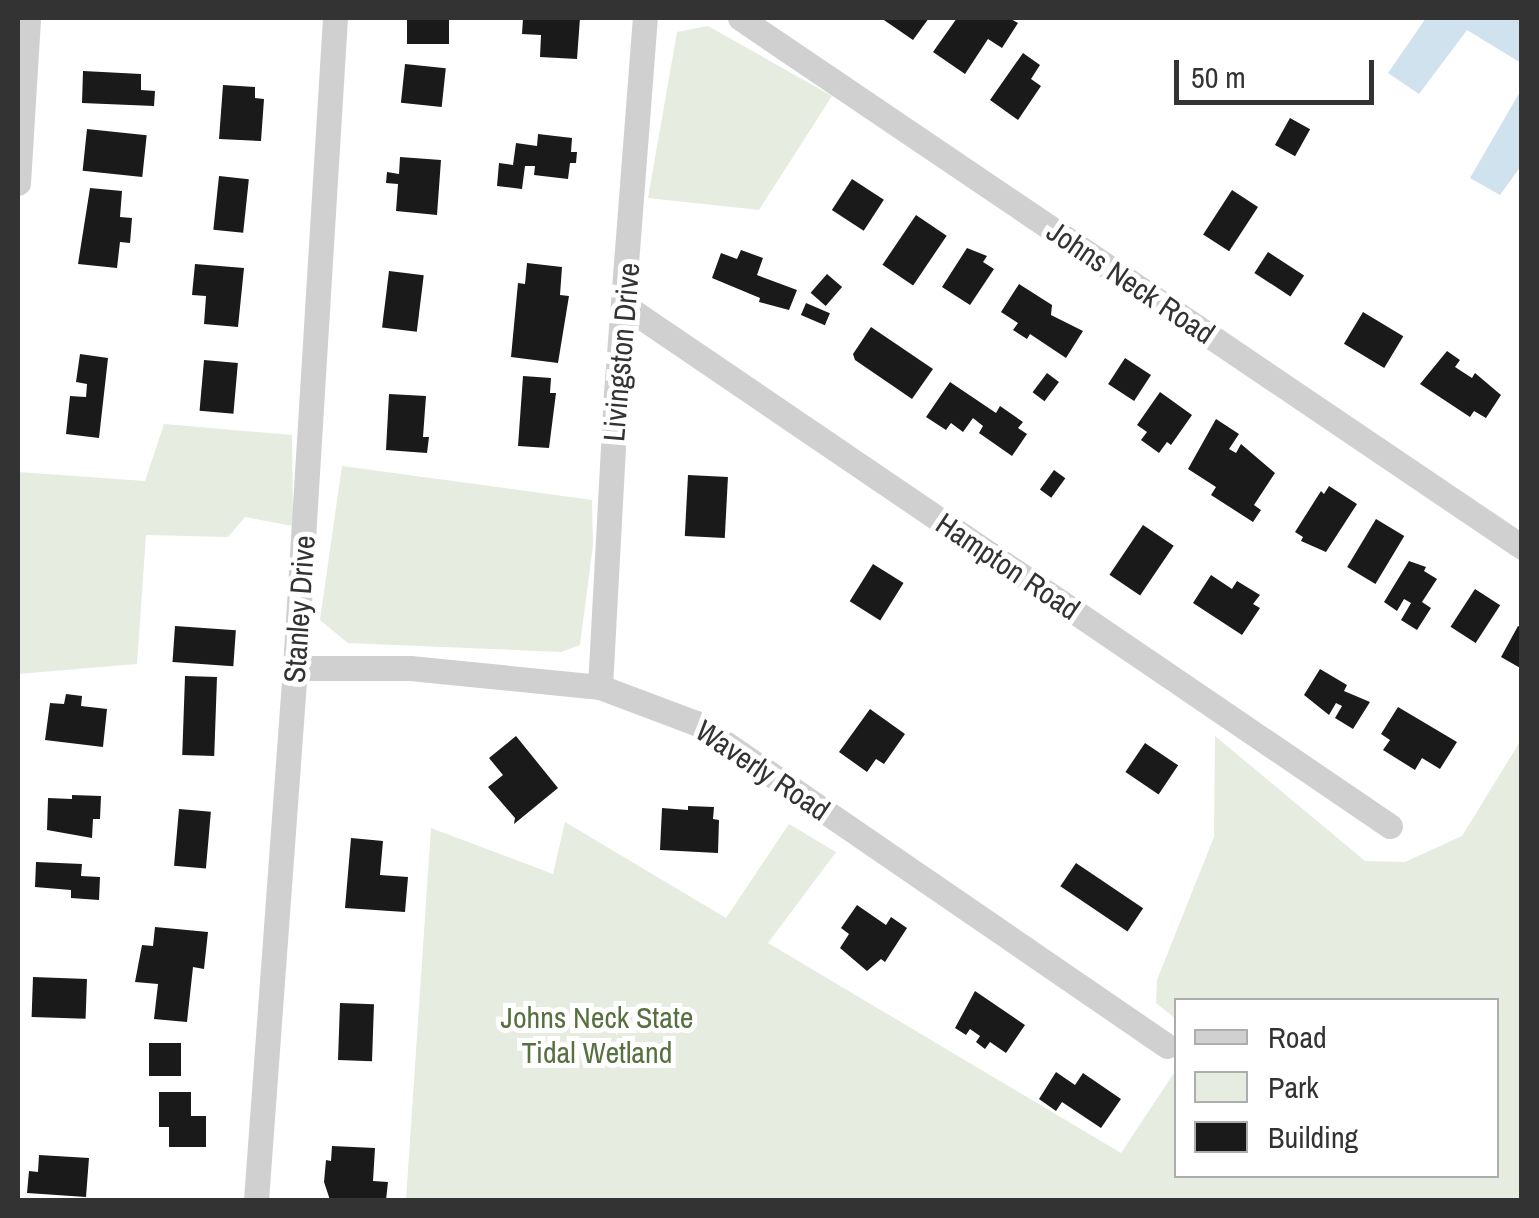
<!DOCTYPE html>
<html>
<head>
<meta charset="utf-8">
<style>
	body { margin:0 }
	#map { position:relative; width:1539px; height:1218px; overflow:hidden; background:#fff; font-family:"Archivo Narrow",sans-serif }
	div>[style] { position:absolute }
	.green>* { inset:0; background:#e6ecdf }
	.water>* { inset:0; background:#cfe2ee }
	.building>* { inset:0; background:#1a1a1a; transform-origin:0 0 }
	.street>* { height:25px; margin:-12.5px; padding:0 12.5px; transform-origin:12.5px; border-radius:12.5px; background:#d0d0d0 }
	span { translate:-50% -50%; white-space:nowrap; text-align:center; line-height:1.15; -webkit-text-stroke:10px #fff; paint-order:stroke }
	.street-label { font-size:30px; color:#333 }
	.park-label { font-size:30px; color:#56703f }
	.frame { position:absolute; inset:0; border:20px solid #333; pointer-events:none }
	.legend { position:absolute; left:1174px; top:998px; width:325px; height:180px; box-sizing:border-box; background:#fff; border:2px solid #adadad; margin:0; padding:12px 18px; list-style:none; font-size:30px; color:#333 }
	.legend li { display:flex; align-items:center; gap:20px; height:50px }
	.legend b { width:50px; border:2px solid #adadad }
	.scale { position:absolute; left:1174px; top:60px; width:200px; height:45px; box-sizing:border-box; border:5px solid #333; border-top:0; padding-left:12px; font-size:30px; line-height:35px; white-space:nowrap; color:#333; -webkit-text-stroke:8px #fff; paint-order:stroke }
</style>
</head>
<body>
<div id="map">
	<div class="green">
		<div style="clip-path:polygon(708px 26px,832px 96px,759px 210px,648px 198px,677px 32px)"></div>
		<div style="clip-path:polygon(164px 424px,292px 435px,293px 526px,245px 517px,228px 537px,146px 535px,137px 664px,18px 674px,18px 472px,145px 481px)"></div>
		<div style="clip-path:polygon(342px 466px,592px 500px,593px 545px,580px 645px,561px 652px,348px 643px,320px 620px)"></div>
		<div style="clip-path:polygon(1215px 736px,1365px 861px,1405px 862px,1462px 836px,1521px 740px,1521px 1200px,406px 1200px,431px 828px,553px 874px,565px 822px,726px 918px,789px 824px,836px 852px,768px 943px,1121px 1153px,1176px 1070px,1176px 1176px,1496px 1176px,1496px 1000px,1176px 1000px,1176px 1019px,1156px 1003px,1157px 980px,1214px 837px)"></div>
	</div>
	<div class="water">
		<div style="clip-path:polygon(1426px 18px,1521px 18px,1521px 63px,1467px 30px,1419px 94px,1388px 73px)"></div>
		<div style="clip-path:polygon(1521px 90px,1521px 166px,1500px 195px,1470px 178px)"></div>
	</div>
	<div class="building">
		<div style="left:407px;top:18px;width:42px;height:26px"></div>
		<div style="clip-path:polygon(523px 18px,580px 18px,577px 59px,540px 57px,541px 35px,522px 34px)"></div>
		<div style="clip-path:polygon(881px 18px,929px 18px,913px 40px)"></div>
		<div style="clip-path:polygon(957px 18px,1009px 18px,1018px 23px,1002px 48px,988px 39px,965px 74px,933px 52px)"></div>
		<div style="clip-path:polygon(1023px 53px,1040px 65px,1031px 79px,1041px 86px,1018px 120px,990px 100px)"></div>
		<div style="left:405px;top:64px;width:41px;height:39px;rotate:6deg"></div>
		<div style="clip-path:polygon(83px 71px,141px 74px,141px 90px,155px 91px,154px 106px,82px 103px)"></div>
		<div style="clip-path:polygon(223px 85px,255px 87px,255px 98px,264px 99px,261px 141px,219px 139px)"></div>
		<div style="left:1290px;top:118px;width:23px;height:31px;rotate:29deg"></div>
		<div style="left:87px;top:129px;width:60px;height:42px;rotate:6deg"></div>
		<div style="clip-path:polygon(538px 134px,572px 138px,571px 152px,577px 152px,576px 163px,570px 163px,568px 179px,534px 175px,535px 166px,525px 166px,522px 189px,497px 186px,499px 163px,513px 165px,516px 143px,537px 146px)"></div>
		<div style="clip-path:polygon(400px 157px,441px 160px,437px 215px,396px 211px,398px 184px,386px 183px,387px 172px,399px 174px)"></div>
		<div style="left:219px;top:176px;width:30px;height:54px;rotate:6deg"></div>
		<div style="left:852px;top:179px;width:38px;height:37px;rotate:33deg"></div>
		<div style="clip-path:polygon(90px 188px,122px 191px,120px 217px,132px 218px,130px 243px,120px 242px,117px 268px,78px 264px)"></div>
		<div style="left:1232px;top:190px;width:31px;height:53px;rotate:33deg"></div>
		<div style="left:916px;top:215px;width:37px;height:60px;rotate:34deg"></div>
		<div style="clip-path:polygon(967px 248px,987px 256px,983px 262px,994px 269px,970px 305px,942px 287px)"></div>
		<div style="clip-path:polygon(741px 250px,763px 258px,757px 275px,797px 290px,789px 310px,759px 302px,760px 298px,712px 278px,721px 253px,737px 259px)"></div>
		<div style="left:1268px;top:252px;width:43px;height:25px;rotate:33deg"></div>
		<div style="clip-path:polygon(527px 263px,562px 267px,560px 295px,569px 296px,558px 363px,511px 357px,518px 283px,525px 284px)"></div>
		<div style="clip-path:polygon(195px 264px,244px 268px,238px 327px,204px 324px,206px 296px,192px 295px)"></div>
		<div style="left:389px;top:271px;width:35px;height:57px;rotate:7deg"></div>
		<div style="left:827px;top:274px;width:20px;height:25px;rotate:41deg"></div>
		<div style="clip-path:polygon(1019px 284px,1052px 305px,1051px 315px,1083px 331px,1066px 358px,1030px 334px,1027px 339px,1013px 330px,1018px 323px,1001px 312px)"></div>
		<div style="left:806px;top:303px;width:26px;height:13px;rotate:23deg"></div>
		<div style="left:1363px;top:312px;width:47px;height:37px;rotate:31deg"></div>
		<div style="clip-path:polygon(871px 327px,933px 369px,912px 399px,855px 360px,853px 354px)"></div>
		<div style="clip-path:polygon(1447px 351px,1460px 360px,1455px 367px,1472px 378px,1475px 373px,1501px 395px,1486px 418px,1474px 411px,1470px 417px,1420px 384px)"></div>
		<div style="clip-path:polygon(80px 354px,108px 358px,99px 438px,66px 434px,70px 396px,86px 397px,87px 384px,76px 382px)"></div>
		<div style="left:1125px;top:358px;width:31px;height:31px;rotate:33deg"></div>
		<div style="left:204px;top:360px;width:34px;height:51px;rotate:5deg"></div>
		<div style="left:1047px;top:373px;width:15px;height:24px;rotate:37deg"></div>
		<div style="clip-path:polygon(523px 376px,551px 378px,550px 393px,556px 393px,549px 448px,518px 446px)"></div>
		<div style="clip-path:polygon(950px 382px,996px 413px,1000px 406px,1023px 422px,1018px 428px,1027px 434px,1012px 456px,979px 433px,983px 426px,973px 418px,963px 432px,951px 423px,946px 430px,926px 417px)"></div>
		<div style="clip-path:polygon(1160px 392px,1192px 415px,1171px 445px,1167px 442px,1159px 453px,1141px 440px,1147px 432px,1137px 425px)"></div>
		<div style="clip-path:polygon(389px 394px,426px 396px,423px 437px,429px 437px,427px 453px,386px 450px)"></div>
		<div style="clip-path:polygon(1216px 419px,1239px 434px,1229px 449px,1236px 453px,1241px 444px,1275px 473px,1254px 505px,1261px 510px,1253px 522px,1211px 495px,1216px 487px,1188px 469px)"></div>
		<div style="left:1054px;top:470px;width:14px;height:24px;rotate:36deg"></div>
		<div style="left:688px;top:475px;width:40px;height:61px;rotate:3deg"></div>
		<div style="clip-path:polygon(1329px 486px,1357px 504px,1326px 552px,1301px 541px,1303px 537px,1295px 532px,1321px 491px,1324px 494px)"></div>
		<div style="left:1376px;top:519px;width:33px;height:56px;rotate:31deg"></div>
		<div style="left:1143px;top:525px;width:37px;height:60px;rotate:34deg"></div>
		<div style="clip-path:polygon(1409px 561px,1426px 567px,1424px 571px,1437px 579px,1422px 602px,1431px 608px,1417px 630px,1401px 620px,1411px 603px,1404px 599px,1397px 611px,1384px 602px)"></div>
		<div style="left:873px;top:564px;width:36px;height:44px;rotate:32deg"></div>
		<div style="clip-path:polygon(1211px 575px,1232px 589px,1237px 581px,1260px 595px,1253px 604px,1260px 608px,1242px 635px,1193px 603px)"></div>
		<div style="left:1475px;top:589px;width:30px;height:45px;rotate:33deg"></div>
		<div style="left:175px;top:626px;width:61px;height:36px;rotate:4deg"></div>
		<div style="clip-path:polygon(1518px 626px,1522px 628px,1522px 669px,1501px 657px)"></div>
		<div style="clip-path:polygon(1320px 669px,1347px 685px,1344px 691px,1370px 702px,1353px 729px,1335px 718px,1342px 706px,1336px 703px,1329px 715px,1304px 695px)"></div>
		<div style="left:185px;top:676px;width:32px;height:79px;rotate:2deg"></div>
		<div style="clip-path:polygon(66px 694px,82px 696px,81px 706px,107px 709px,103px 747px,45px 740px,50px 703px,64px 704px)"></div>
		<div style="clip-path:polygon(1398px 707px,1457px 742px,1440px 769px,1422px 758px,1415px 770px,1383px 750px,1390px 740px,1381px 734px)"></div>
		<div style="clip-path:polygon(870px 709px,905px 734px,884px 764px,876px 759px,867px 772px,839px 752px)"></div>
		<div style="clip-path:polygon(516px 736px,558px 788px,514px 824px,515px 818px,488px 787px,503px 775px,489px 758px)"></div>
		<div style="left:1145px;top:743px;width:40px;height:35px;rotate:34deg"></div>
		<div style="clip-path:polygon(72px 795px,101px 796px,100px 819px,93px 819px,92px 838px,47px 830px,48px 798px,72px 799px)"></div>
		<div style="clip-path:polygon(688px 806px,714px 807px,713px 819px,719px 820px,718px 853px,660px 850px,662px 808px,688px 810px)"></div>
		<div style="left:179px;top:809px;width:32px;height:57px;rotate:5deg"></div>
		<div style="clip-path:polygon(351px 838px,383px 841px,380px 875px,408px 877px,405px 912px,345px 908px)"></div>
		<div style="clip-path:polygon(36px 862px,82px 864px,81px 876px,100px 877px,99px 900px,71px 898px,71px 890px,35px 887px)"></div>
		<div style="left:1076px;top:863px;width:81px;height:28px;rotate:34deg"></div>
		<div style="clip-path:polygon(857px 905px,886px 925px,891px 917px,907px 928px,885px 962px,881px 959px,867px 971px,840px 948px,849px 934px,841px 928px)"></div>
		<div style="clip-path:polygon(155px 927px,208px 932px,204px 969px,193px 967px,187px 1022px,154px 1019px,158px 984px,135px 982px,142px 945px,153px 946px)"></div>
		<div style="left:33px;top:977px;width:54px;height:40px;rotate:2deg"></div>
		<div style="clip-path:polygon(975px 991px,1025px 1025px,1006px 1053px,990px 1042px,985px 1049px,976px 1042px,980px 1036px,970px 1029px,966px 1035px,955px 1028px)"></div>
		<div style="left:340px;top:1003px;width:34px;height:57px;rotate:2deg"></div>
		<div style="left:149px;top:1043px;width:32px;height:33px"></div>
		<div style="clip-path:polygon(1056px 1072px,1075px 1085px,1083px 1073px,1121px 1099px,1101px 1128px,1062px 1102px,1056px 1111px,1039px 1099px)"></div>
		<div style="clip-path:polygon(159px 1092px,191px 1092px,191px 1116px,206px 1116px,206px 1147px,169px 1147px,169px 1127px,159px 1127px)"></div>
		<div style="clip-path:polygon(332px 1146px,375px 1148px,373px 1181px,388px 1182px,386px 1200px,330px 1200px,324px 1182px,326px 1160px,331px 1161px)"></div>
		<div style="clip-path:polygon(39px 1155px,89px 1158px,86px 1197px,27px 1193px,29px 1171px,38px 1172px)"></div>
	</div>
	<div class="street">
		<div style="left:740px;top:18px;width:944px;rotate:34.08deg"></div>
		<div style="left:18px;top:183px;width:165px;rotate:-86.5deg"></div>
		<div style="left:625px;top:306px;width:925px;rotate:34.21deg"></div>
		<div style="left:295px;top:668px;width:115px"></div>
		<div style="left:410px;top:668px;width:191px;rotate:5.7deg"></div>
		<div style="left:600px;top:687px;width:103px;rotate:20.6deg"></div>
		<div style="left:696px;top:723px;width:571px;rotate:34.44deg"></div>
		<div style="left:600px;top:687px;width:281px;rotate:-86.9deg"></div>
		<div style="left:615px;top:406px;width:389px;rotate:-85.6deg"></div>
		<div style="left:256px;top:1200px;width:533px;rotate:-85.81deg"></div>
		<div style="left:295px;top:668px;width:651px;rotate:-86.48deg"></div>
	</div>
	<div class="street-label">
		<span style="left:1131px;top:282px;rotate:34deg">Johns Neck Road</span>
		<span style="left:621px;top:352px;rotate:-85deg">Livingston Drive</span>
		<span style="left:1008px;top:566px;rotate:34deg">Hampton Road</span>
		<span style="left:299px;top:609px;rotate:-86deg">Stanley Drive</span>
		<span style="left:763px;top:770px;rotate:34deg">Waverly Road</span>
	</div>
	<div class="park-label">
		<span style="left:597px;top:1034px">Johns Neck State<br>Tidal Wetland</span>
	</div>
	<div class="frame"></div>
	<ul class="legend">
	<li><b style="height:12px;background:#d0d0d0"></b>Road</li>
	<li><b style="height:28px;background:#e6ecdf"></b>Park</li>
	<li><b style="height:28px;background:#1a1a1a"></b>Building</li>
	</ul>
	<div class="scale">50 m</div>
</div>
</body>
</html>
